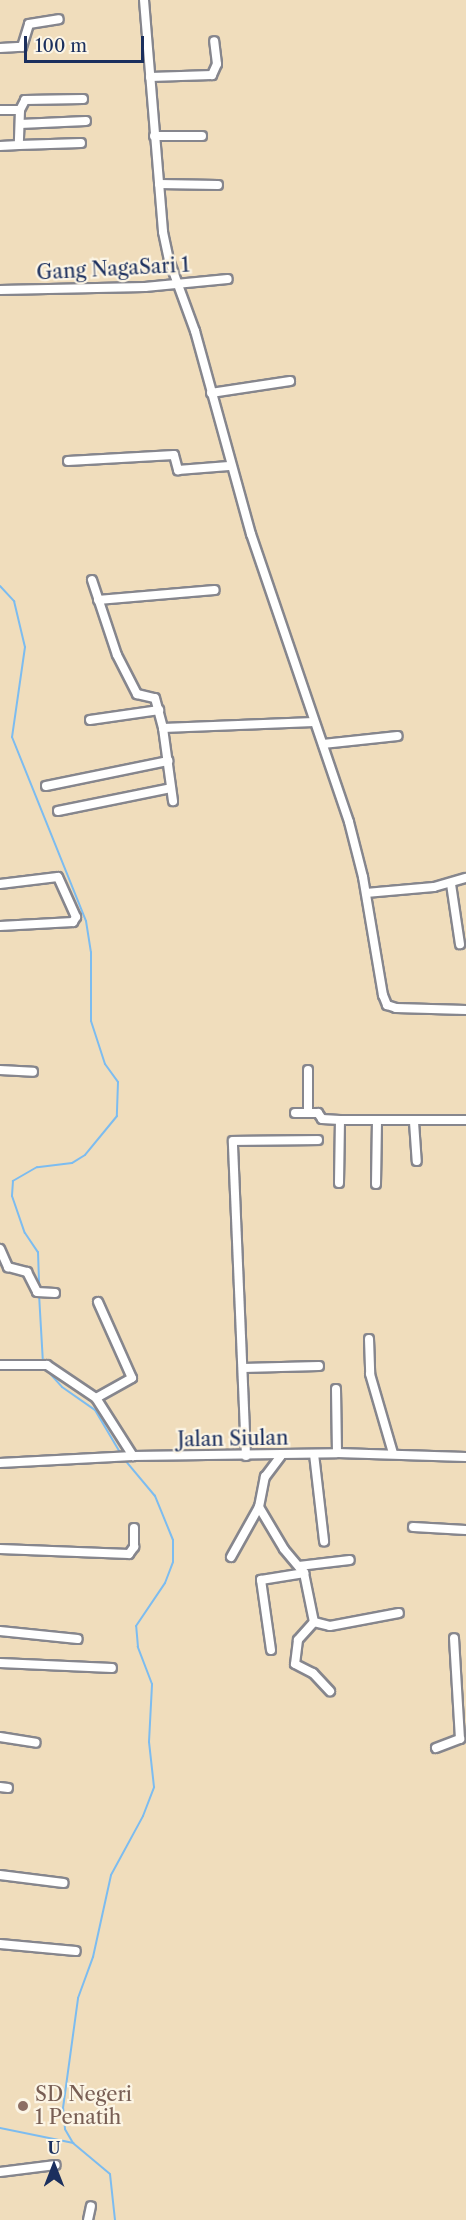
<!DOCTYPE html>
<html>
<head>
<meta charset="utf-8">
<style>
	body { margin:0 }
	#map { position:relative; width:466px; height:2220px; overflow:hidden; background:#f0ddbc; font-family:"Libre Caslon Text",serif }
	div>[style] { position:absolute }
	.stream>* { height:2px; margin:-1px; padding:0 1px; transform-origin:1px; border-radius:1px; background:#7cbcf0 }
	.roads { filter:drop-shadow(2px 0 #86868d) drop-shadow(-2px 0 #86868d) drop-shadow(0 2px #86868d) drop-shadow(0 -2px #86868d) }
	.minor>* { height:8px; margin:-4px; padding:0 4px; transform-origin:4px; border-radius:4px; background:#fff }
	.dots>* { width:16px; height:16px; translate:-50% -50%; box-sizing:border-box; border:3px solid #fcf5e5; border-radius:50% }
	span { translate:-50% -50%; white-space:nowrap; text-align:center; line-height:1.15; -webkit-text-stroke:4.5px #fcf5e5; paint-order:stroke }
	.street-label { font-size:20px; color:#1b2f5e }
	.education-label { font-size:20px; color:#785e54 }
	.left { translate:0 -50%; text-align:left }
	.north { position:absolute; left:24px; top:2136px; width:60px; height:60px; -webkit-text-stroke:4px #fcf5e5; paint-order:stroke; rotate:0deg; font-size:16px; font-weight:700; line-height:24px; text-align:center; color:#1b2f5e }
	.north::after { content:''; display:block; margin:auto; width:21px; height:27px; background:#1b2f5e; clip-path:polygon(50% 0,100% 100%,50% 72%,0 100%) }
	.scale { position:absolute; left:24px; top:36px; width:120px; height:27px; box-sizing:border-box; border:3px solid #1b2f5e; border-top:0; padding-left:8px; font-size:18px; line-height:21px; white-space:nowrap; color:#1b2f5e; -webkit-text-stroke:4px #fcf5e5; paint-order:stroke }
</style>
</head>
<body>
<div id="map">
	<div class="stream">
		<div style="left:0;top:586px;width:21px;rotate:47deg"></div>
		<div style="left:14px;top:601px;width:47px;rotate:76.6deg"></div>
		<div style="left:25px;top:647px;width:91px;rotate:98.2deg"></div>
		<div style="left:12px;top:737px;width:198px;rotate:68.1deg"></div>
		<div style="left:86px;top:921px;width:31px;rotate:81deg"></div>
		<div style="left:91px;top:952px;width:69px;rotate:90deg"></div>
		<div style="left:91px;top:1021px;width:45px;rotate:72deg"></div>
		<div style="left:105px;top:1064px;width:22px;rotate:54deg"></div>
		<div style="left:118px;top:1082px;width:34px;rotate:92deg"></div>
		<div style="left:117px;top:1116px;width:50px;rotate:129.4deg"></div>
		<div style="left:85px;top:1155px;width:15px;rotate:148deg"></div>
		<div style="left:72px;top:1163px;width:35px;rotate:173deg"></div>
		<div style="left:37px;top:1167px;width:28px;rotate:150deg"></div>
		<div style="left:13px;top:1181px;width:15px;rotate:94deg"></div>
		<div style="left:12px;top:1196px;width:39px;rotate:71deg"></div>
		<div style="left:25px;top:1233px;width:23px;rotate:56deg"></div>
		<div style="left:38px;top:1252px;width:37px;rotate:88deg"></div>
		<div style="left:39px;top:1294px;width:69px;rotate:86.7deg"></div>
		<div style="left:45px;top:1368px;width:25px;rotate:48deg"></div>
		<div style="left:62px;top:1387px;width:40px;rotate:34.9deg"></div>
		<div style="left:95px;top:1410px;width:51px;rotate:59.4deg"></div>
		<div style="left:0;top:2128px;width:75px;rotate:11.6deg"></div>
		<div style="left:115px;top:2220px;width:46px;rotate:-96.2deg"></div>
		<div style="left:110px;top:2174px;width:48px;rotate:-140deg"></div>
		<div style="left:73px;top:2143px;width:16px;rotate:-120deg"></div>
		<div style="left:65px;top:2129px;width:21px;rotate:-95deg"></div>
		<div style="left:63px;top:2108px;width:111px;rotate:-82.2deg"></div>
		<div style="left:78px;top:1998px;width:44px;rotate:-69.9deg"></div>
		<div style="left:93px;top:1957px;width:84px;rotate:-77.6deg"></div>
		<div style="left:111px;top:1875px;width:67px;rotate:-61.5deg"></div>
		<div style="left:143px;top:1816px;width:31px;rotate:-69deg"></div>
		<div style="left:154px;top:1787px;width:45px;rotate:-96.3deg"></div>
		<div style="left:149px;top:1742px;width:58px;rotate:-87deg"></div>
		<div style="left:152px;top:1684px;width:40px;rotate:-111deg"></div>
		<div style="left:138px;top:1647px;width:21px;rotate:-95deg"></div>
		<div style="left:136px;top:1626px;width:52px;rotate:-56deg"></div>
		<div style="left:165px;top:1583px;width:22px;rotate:-69deg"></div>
		<div style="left:173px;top:1562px;width:22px;rotate:-90deg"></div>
		<div style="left:173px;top:1540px;width:48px;rotate:-112.2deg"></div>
		<div style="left:155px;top:1496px;width:48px;rotate:-130deg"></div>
	</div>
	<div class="roads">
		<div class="minor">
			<div style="left:144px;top:0;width:233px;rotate:85.3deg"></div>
			<div style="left:163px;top:232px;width:29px;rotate:78deg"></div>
			<div style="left:169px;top:260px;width:76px;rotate:69.9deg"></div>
			<div style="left:195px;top:331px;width:211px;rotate:74.6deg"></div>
			<div style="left:251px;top:534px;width:304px;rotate:71.2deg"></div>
			<div style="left:349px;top:822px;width:57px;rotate:75.7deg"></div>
			<div style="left:363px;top:877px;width:120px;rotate:80.4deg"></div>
			<div style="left:383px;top:995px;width:11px;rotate:68deg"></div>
			<div style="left:387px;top:1005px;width:9px;rotate:18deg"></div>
			<div style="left:396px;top:1008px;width:70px;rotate:1.6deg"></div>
			<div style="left:0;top:48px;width:22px;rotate:-3deg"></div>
			<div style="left:22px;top:47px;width:24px;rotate:-73deg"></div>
			<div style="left:29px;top:24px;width:30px;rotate:-9deg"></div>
			<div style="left:150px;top:77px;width:62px;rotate:-1.8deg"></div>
			<div style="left:212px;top:75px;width:12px;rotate:-66deg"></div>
			<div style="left:217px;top:64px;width:23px;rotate:-97deg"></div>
			<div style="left:0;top:110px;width:20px"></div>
			<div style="left:20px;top:110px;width:35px;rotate:92deg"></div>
			<div style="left:19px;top:145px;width:62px;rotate:-1.8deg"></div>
			<div style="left:20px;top:110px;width:11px;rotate:-63deg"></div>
			<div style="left:25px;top:100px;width:58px;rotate:-1deg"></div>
			<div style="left:20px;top:124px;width:66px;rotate:-2.6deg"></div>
			<div style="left:154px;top:136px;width:48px"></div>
			<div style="left:0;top:146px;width:19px;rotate:-3deg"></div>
			<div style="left:159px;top:184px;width:59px;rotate:1deg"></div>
			<div style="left:0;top:290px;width:145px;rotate:-1.2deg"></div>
			<div style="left:145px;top:287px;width:83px;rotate:-5.5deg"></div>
			<div style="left:211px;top:393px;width:80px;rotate:-8.6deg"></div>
			<div style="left:68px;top:461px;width:106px;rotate:-3.2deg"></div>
			<div style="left:174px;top:455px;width:16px;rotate:75deg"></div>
			<div style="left:178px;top:470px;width:51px;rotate:-4.5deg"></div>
			<div style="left:92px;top:580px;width:79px;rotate:71.6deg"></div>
			<div style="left:117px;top:655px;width:44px;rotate:62.9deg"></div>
			<div style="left:137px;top:694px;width:18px;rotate:13deg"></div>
			<div style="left:155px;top:698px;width:31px;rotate:75deg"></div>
			<div style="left:163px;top:728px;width:151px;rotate:-2.3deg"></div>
			<div style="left:98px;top:600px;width:117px;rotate:-4.9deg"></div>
			<div style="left:90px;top:720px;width:70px;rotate:-8.2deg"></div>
			<div style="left:163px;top:728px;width:74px;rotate:82.2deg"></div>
			<div style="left:323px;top:744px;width:75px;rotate:-6.1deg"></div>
			<div style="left:46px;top:786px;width:125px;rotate:-11.6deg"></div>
			<div style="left:58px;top:811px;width:115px;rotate:-11.5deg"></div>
			<div style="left:0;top:884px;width:58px;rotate:-6.9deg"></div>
			<div style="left:58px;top:877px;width:44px;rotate:65.8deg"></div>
			<div style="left:76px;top:917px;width:6px;rotate:121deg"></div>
			<div style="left:73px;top:922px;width:73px;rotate:176.9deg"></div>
			<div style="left:451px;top:884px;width:61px;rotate:81.5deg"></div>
			<div style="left:366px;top:893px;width:68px;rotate:-5deg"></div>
			<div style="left:434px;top:887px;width:33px;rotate:-16deg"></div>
			<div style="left:0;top:1070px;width:33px;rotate:3deg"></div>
			<div style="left:295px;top:1113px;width:23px"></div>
			<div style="left:318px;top:1113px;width:7px;rotate:56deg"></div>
			<div style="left:322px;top:1119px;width:18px;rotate:3deg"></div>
			<div style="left:340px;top:1120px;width:126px"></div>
			<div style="left:308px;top:1113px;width:43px;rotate:-90deg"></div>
			<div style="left:414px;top:1122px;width:39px;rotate:86deg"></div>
			<div style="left:339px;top:1183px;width:63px;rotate:-89.1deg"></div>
			<div style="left:376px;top:1184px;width:62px;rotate:-89.1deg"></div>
			<div style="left:0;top:1249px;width:20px;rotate:66deg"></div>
			<div style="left:8px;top:1267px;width:20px;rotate:15deg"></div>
			<div style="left:27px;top:1272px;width:22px;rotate:63deg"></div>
			<div style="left:37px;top:1292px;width:18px;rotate:3deg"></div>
			<div style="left:98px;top:1302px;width:83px;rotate:65.9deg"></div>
			<div style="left:132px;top:1378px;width:41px;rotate:150.9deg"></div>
			<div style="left:96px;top:1398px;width:69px;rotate:57.5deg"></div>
			<div style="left:369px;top:1339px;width:35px;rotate:88deg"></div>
			<div style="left:370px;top:1374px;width:82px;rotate:73.8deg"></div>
			<div style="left:0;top:1365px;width:47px"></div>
			<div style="left:47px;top:1365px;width:59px;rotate:34deg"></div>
			<div style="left:243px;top:1368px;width:76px;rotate:-1.5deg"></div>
			<div style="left:336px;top:1389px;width:64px;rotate:89.1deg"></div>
			<div style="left:314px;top:1454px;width:88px;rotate:83.4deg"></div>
			<div style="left:246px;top:1456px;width:315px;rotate:-92.4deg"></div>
			<div style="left:233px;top:1141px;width:85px;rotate:-0.7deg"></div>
			<div style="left:0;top:1463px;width:133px;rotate:-3deg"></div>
			<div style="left:133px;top:1456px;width:204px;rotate:-0.8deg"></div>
			<div style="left:337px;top:1453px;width:129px;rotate:1.8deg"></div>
			<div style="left:413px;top:1527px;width:53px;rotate:3.2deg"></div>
			<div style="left:0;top:1549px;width:129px;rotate:2.2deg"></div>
			<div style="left:129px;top:1554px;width:9px;rotate:-54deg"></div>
			<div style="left:134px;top:1547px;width:19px;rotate:-90deg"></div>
			<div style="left:231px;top:1557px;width:57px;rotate:-60.8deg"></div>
			<div style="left:299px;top:1566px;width:51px;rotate:-6.7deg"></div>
			<div style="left:304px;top:1573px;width:50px;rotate:78.5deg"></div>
			<div style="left:314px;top:1622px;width:24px;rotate:132deg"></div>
			<div style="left:298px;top:1640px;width:24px;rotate:97deg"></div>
			<div style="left:295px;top:1664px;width:20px;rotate:27deg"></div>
			<div style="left:313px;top:1673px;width:25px;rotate:47deg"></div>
			<div style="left:314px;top:1622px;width:16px;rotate:14deg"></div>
			<div style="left:330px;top:1626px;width:70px;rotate:-10.7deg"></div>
			<div style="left:0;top:1631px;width:78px;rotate:5.9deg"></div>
			<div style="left:271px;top:1650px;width:71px;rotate:-98.1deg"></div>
			<div style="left:261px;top:1580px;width:44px;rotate:-9.2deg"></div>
			<div style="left:304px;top:1573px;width:31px;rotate:-130deg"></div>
			<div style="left:284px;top:1549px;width:49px;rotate:-120.8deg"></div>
			<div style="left:259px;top:1507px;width:31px;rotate:-79deg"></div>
			<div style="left:265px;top:1477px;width:26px;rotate:-53deg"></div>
			<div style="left:0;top:1663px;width:112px;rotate:2.6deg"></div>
			<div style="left:0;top:1737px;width:36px;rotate:9deg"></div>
			<div style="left:436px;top:1748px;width:26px;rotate:-21deg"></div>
			<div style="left:460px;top:1739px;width:101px;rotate:-93.4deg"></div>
			<div style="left:0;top:1787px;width:8px;rotate:7deg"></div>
			<div style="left:0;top:1875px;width:64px;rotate:7.1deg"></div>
			<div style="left:0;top:1944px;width:76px;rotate:5.3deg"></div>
			<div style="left:0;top:2172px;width:56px;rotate:-7.1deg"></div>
			<div style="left:88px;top:2220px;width:14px;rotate:-78deg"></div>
		</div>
	</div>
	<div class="dots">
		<div style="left:23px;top:2106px;background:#8d6e63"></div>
	</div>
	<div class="street-label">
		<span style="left:113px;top:269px;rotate:-3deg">Gang NagaSari 1</span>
		<span style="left:233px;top:1439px;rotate:-1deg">Jalan Siulan</span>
	</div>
	<div class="education-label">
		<span class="left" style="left:35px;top:2106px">SD Negeri<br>1 Penatih</span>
	</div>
	<div class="north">U</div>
	<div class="scale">100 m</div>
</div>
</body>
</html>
